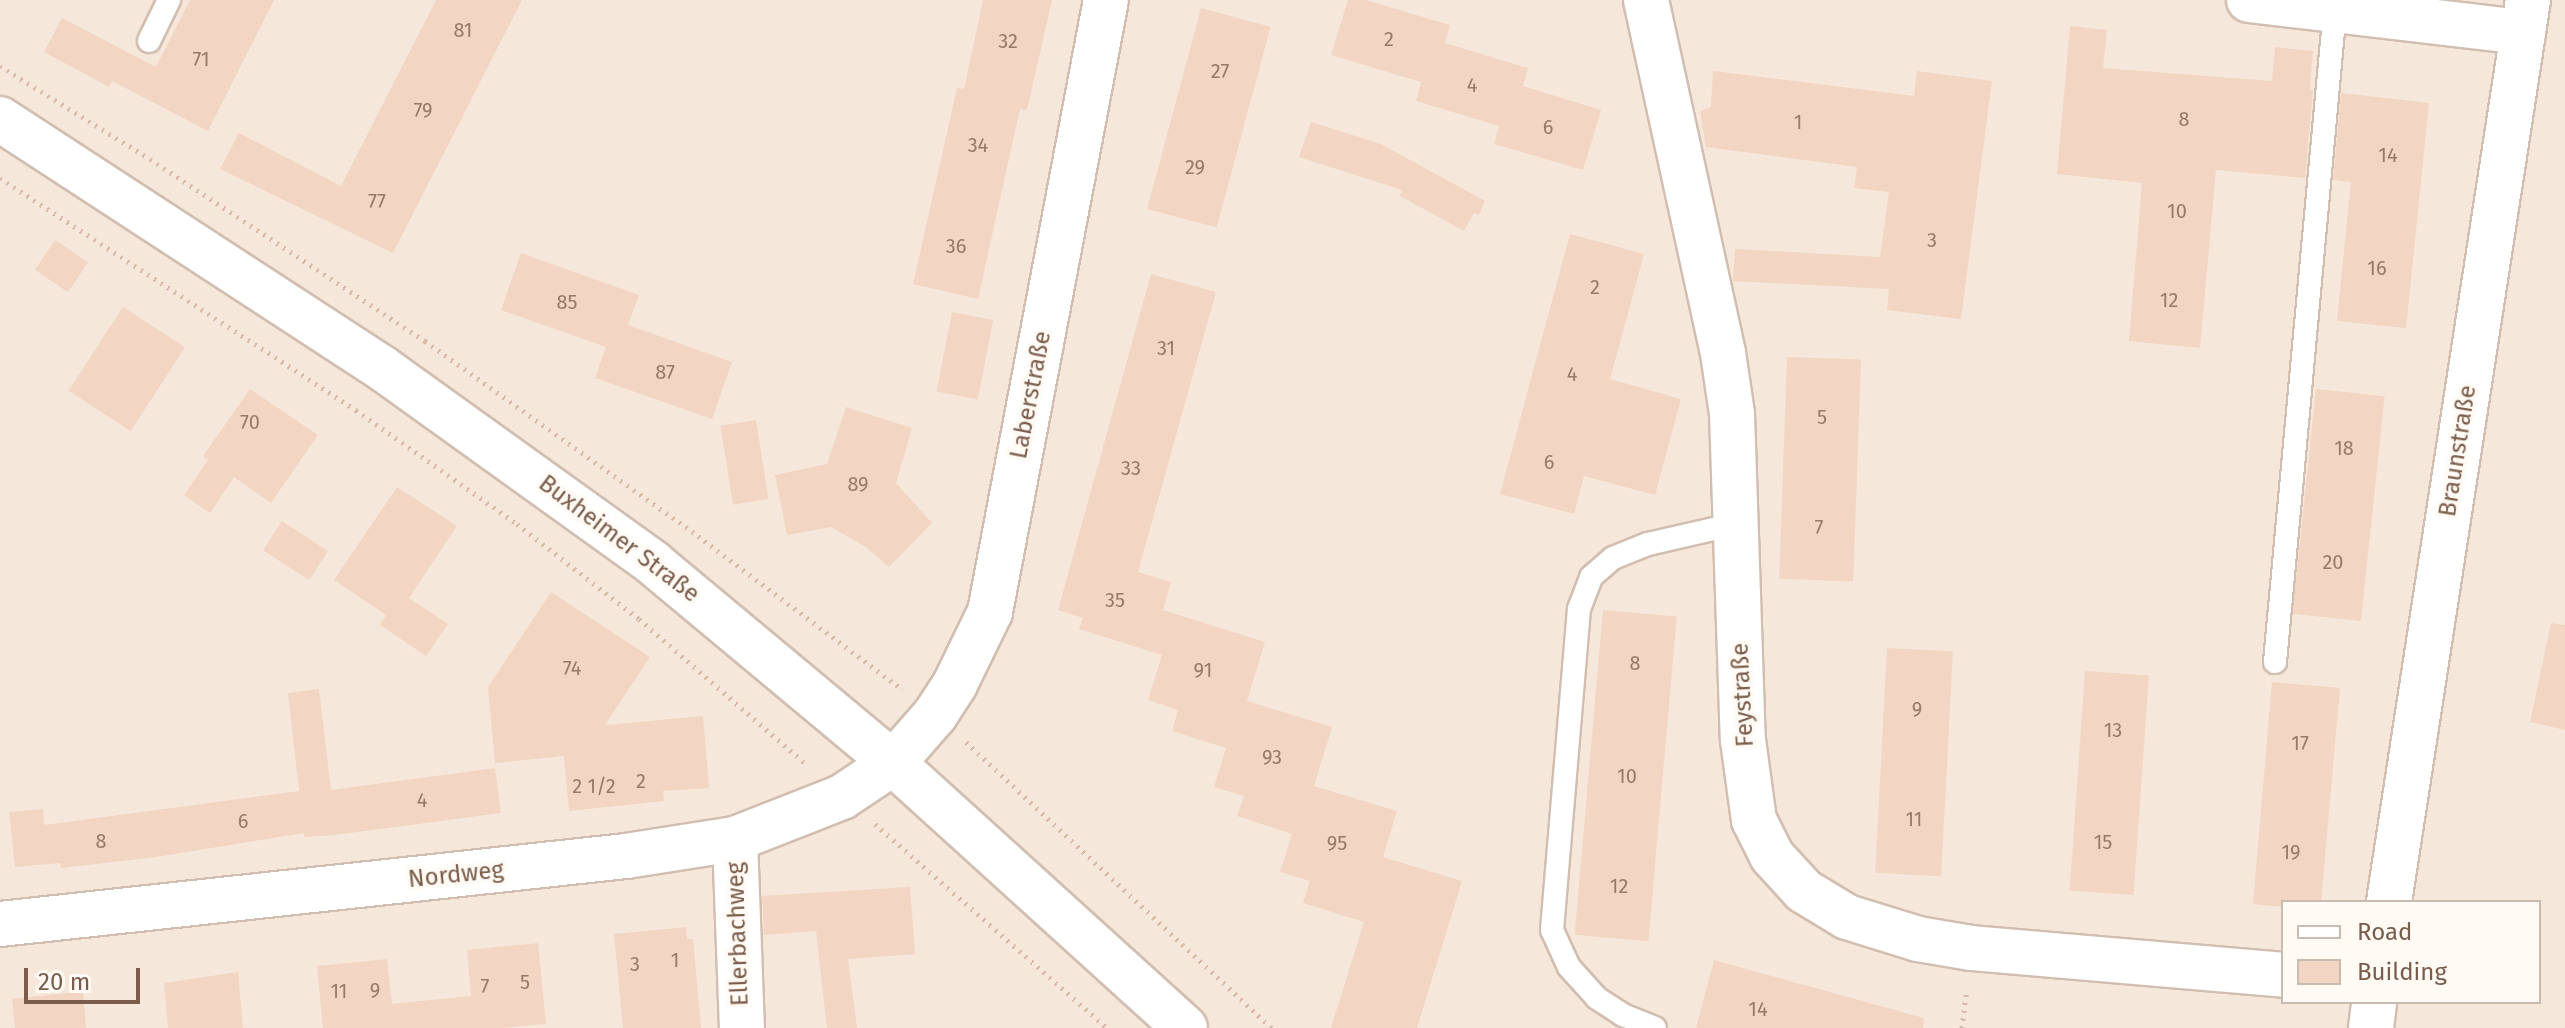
<!DOCTYPE html>
<html>
<head>
<meta charset="utf-8">
<style>
	body { margin:0 }
	#map { position:relative; width:2565px; height:1028px; overflow:hidden; background:#fdf6ec; font-family:"Fira Sans",sans-serif }
	div>[style] { position:absolute }
	.residential>* { inset:0; background:#f5e8da }
	.building>* { inset:0; background:#f3d5c3; transform-origin:0 0 }
	.path>* { height:5px; margin-top:-2.5px; transform-origin:0; background:repeating-linear-gradient(90deg,#d9b8a5 0 2px,transparent 0 8px) }
	.roads { filter:drop-shadow(2px 0 #d1beb0) drop-shadow(-2px 0 #d1beb0) drop-shadow(0 2px #d1beb0) drop-shadow(0 -2px #d1beb0) }
	.service>* { height:22px; margin:-11px; padding:0 11px; transform-origin:11px; border-radius:11px; background:#fff }
	.minor>* { height:44px; margin:-22px; padding:0 22px; transform-origin:22px; border-radius:22px; background:#fff }
	.secondary>* { height:44px; margin:-22px; padding:0 22px; transform-origin:22px; border-radius:22px; background:#fff }
	span { translate:-50% -50%; white-space:nowrap; text-align:center; line-height:1.15; -webkit-text-stroke:7px #fffaf3; paint-order:stroke }
	.number-label { font-size:20px; color:#987a6a }
	.number-label span { -webkit-text-stroke-width:0 }
	.street-label { font-size:24px; color:#7a5c4d }
	.legend { position:absolute; left:2281px; top:900px; width:260px; height:104px; box-sizing:border-box; background:#fffaf3; border:2px solid #cabbb1; margin:0; padding:10px 14px; list-style:none; font-size:24px; color:#7a5c4d }
	.legend li { display:flex; align-items:center; gap:16px; height:40px }
	.legend b { width:40px; border:2px solid #cabbb1 }
	.scale { position:absolute; left:24px; top:968px; width:116px; height:36px; box-sizing:border-box; border:4px solid #7a5c4d; border-top:0; padding-left:10px; font-size:24px; line-height:28px; white-space:nowrap; color:#7a5c4d; -webkit-text-stroke:6px #fffaf3; paint-order:stroke }
</style>
</head>
<body>
<div id="map">
	<div class="residential">
		<div style="clip-path:polygon(evenodd,0 0,2565px 0,2565px 1028px,0 1028px,0 0,2283px 902px,2539px 902px,2539px 1002px,2283px 1002px,2283px 902px)"></div>
	</div>
	<div class="building">
		<div style="clip-path:polygon(190px 0,274px 0,208px 131px,112px 81px,109px 87px,44px 52px,62px 18px,156px 67px)"></div>
		<div style="clip-path:polygon(436px 0,522px 0,393px 253px,220px 169px,239px 133px,341px 186px)"></div>
		<div style="clip-path:polygon(983px 0,1052px 0,1027px 110px,1020px 109px,978px 299px,913px 284px,957px 88px,964px 89px)"></div>
		<div style="clip-path:polygon(1348px 0,1366px 0,1450px 25px,1445px 43px,1528px 68px,1523px 86px,1601px 110px,1583px 170px,1494px 144px,1499px 126px,1416px 101px,1421px 82px,1331px 55px)"></div>
		<div style="left:1201px;top:8px;width:72px;height:208px;rotate:15deg"></div>
		<div style="clip-path:polygon(2070px 26px,2107px 30px,2103px 68px,2272px 81px,2275px 47px,2313px 51px,2310px 90px,2313px 90px,2305px 178px,2216px 170px,2200px 348px,2129px 341px,2142px 183px,2057px 174px)"></div>
		<div style="clip-path:polygon(1713px 71px,1914px 96px,1917px 71px,1992px 81px,1961px 319px,1887px 310px,1889px 289px,1733px 281px,1735px 249px,1880px 257px,1889px 192px,1854px 188px,1857px 167px,1706px 147px,1700px 111px,1711px 107px)"></div>
		<div style="clip-path:polygon(2341px 93px,2429px 103px,2406px 328px,2337px 321px,2351px 182px,2333px 180px)"></div>
		<div style="clip-path:polygon(1311px 122px,1381px 144px,1485px 201px,1479px 215px,1474px 213px,1464px 231px,1400px 196px,1402px 190px,1299px 157px)"></div>
		<div style="clip-path:polygon(1570px 234px,1644px 254px,1610px 379px,1681px 399px,1655px 495px,1584px 476px,1574px 514px,1500px 494px)"></div>
		<div style="left:55px;top:240px;width:40px;height:36px;rotate:34deg"></div>
		<div style="clip-path:polygon(521px 253px,639px 295px,628px 325px,732px 362px,712px 419px,595px 378px,606px 347px,501px 310px)"></div>
		<div style="clip-path:polygon(1151px 274px,1216px 292px,1138px 572px,1171px 582px,1163px 610px,1265px 642px,1247px 701px,1332px 727px,1314px 786px,1397px 811px,1383px 857px,1462px 881px,1417px 1028px,1331px 1028px,1364px 922px,1303px 903px,1310px 881px,1280px 872px,1292px 834px,1237px 816px,1244px 796px,1214px 787px,1226px 748px,1172px 731px,1178px 710px,1148px 700px,1162px 655px,1079px 629px,1083px 618px,1058px 610px)"></div>
		<div style="left:123px;top:307px;width:74px;height:100px;rotate:33deg"></div>
		<div style="left:952px;top:312px;width:42px;height:81px;rotate:11deg"></div>
		<div style="left:1787px;top:357px;width:74px;height:222px;rotate:2deg"></div>
		<div style="clip-path:polygon(250px 389px,318px 435px,271px 503px,234px 477px,210px 513px,184px 495px,208px 460px,203px 456px)"></div>
		<div style="left:2316px;top:389px;width:69px;height:226px;rotate:6deg"></div>
		<div style="clip-path:polygon(846px 407px,912px 428px,896px 483px,932px 523px,889px 567px,866px 547px,831px 527px,787px 535px,775px 475px,827px 464px)"></div>
		<div style="left:756px;top:420px;width:80px;height:36px;rotate:81deg"></div>
		<div style="clip-path:polygon(397px 487px,457px 526px,409px 598px,448px 624px,426px 656px,380px 625px,386px 615px,334px 580px)"></div>
		<div style="left:282px;top:521px;width:55px;height:35px;rotate:33deg"></div>
		<div style="clip-path:polygon(551px 592px,650px 657px,605px 725px,703px 716px,709px 788px,663px 791px,664px 801px,569px 811px,564px 756px,495px 763px,488px 687px)"></div>
		<div style="left:1603px;top:610px;width:74px;height:326px;rotate:5deg"></div>
		<div style="clip-path:polygon(2551px 623px,2565px 625px,2565px 730px,2530px 722px)"></div>
		<div style="left:1887px;top:648px;width:66px;height:225px;rotate:3deg"></div>
		<div style="left:2085px;top:671px;width:64px;height:220px;rotate:4deg"></div>
		<div style="clip-path:polygon(2272px 682px,2340px 688px,2321px 902px,2283px 902px,2283px 907px,2253px 904px)"></div>
		<div style="clip-path:polygon(319px 689px,331px 790px,495px 768px,501px 813px,335px 835px,304px 837px,304px 833px,156px 857px,61px 868px,60px 863px,15px 867px,9px 812px,43px 809px,44px 825px,299px 791px,288px 693px)"></div>
		<div style="clip-path:polygon(910px 887px,915px 954px,848px 959px,857px 1028px,827px 1028px,816px 931px,764px 935px,762px 896px)"></div>
		<div style="clip-path:polygon(686px 927px,687px 939px,693px 939px,701px 1028px,623px 1028px,614px 934px)"></div>
		<div style="clip-path:polygon(538px 943px,546px 1024px,502px 1028px,323px 1028px,317px 966px,387px 959px,392px 1004px,471px 996px,467px 950px)"></div>
		<div style="clip-path:polygon(1714px 960px,1924px 1018px,1923px 1028px,1696px 1028px)"></div>
		<div style="clip-path:polygon(238px 972px,243px 1028px,168px 1028px,164px 983px)"></div>
		<div style="clip-path:polygon(83px 991px,86px 1028px,15px 1028px,12px 999px)"></div>
	</div>
	<div class="path">
		<div style="left:0;top:66px;width:176px;rotate:31.8deg"></div>
		<div style="left:150px;top:159px;width:330px;rotate:33.5deg"></div>
		<div style="left:425px;top:341px;width:335px;rotate:35.5deg"></div>
		<div style="left:698px;top:536px;width:256px;rotate:36.9deg"></div>
		<div style="left:0;top:178px;width:425px;rotate:33.1deg"></div>
		<div style="left:356px;top:410px;width:197px;rotate:35.3deg"></div>
		<div style="left:517px;top:524px;width:155px;rotate:37.9deg"></div>
		<div style="left:639px;top:619px;width:223px;rotate:41deg"></div>
		<div style="left:966px;top:742px;width:419px;rotate:43.1deg"></div>
		<div style="left:875px;top:824px;width:309px;rotate:41.3deg"></div>
		<div style="left:1962px;top:1028px;width:39px;rotate:-83deg"></div>
	</div>
	<div class="roads">
		<div class="service">
			<div style="left:149px;top:41px;width:46px;rotate:-64deg"></div>
			<div style="left:2275px;top:662px;width:656px;rotate:-84.75deg"></div>
			<div style="left:1655px;top:1028px;width:35px;rotate:-158deg"></div>
			<div style="left:1623px;top:1015px;width:31px;rotate:-147deg"></div>
			<div style="left:1597px;top:998px;width:42px;rotate:-132.1deg"></div>
			<div style="left:1569px;top:967px;width:41px;rotate:-114.7deg"></div>
			<div style="left:1552px;top:930px;width:322px;rotate:-85.2deg"></div>
			<div style="left:1579px;top:609px;width:34px;rotate:-69deg"></div>
			<div style="left:1591px;top:577px;width:29px;rotate:-41deg"></div>
			<div style="left:1613px;top:558px;width:38px;rotate:-22deg"></div>
			<div style="left:1648px;top:544px;width:89px;rotate:-12.9deg"></div>
		</div>
		<div class="minor">
			<div style="left:1646px;top:0;width:361px;rotate:77.7deg"></div>
			<div style="left:1723px;top:353px;width:62px;rotate:81.6deg"></div>
			<div style="left:1732px;top:414px;width:326px;rotate:88.1deg"></div>
			<div style="left:1743px;top:740px;width:81px;rotate:82.2deg"></div>
			<div style="left:1754px;top:820px;width:40px;rotate:63.4deg"></div>
			<div style="left:1772px;top:856px;width:47px;rotate:47.6deg"></div>
			<div style="left:1804px;top:891px;width:50px;rotate:31.2deg"></div>
			<div style="left:1847px;top:917px;width:74px;rotate:17.2deg"></div>
			<div style="left:1918px;top:939px;width:54px;rotate:9.6deg"></div>
			<div style="left:1971px;top:948px;width:313px;rotate:4.9deg"></div>
			<div style="left:2249px;top:0;width:276px;rotate:6.7deg"></div>
			<div style="left:735px;top:839px;width:189px;rotate:87.9deg"></div>
			<div style="left:2389px;top:902px;width:913px;rotate:-81.24deg"></div>
			<div style="left:0;top:924px;width:630px;rotate:-6.2deg"></div>
			<div style="left:626px;top:856px;width:110px;rotate:-8.9deg"></div>
			<div style="left:735px;top:839px;width:115px;rotate:-21.4deg"></div>
			<div style="left:842px;top:797px;width:61px;rotate:-33.7deg"></div>
			<div style="left:893px;top:763px;width:64px;rotate:-48.8deg"></div>
			<div style="left:935px;top:715px;width:37px;rotate:-57deg"></div>
			<div style="left:955px;top:684px;width:80px;rotate:-64.1deg"></div>
			<div style="left:990px;top:612px;width:623px;rotate:-79.27deg"></div>
			<div style="left:2371px;top:1028px;width:26px;rotate:-83deg"></div>
		</div>
		<div class="secondary">
			<div style="left:0;top:119px;width:456px;rotate:33.1deg"></div>
			<div style="left:382px;top:368px;width:334px;rotate:35.7deg"></div>
			<div style="left:653px;top:563px;width:312px;rotate:39.8deg"></div>
			<div style="left:893px;top:763px;width:394px;rotate:42.2deg"></div>
		</div>
	</div>
	<div class="number-label">
		<span style="left:463px;top:30px">81</span>
		<span style="left:1389px;top:39px">2</span>
		<span style="left:1008px;top:41px">32</span>
		<span style="left:201px;top:59px">71</span>
		<span style="left:1220px;top:71px">27</span>
		<span style="left:1472px;top:85px">4</span>
		<span style="left:423px;top:110px">79</span>
		<span style="left:2184px;top:119px">8</span>
		<span style="left:1798px;top:122px">1</span>
		<span style="left:1548px;top:127px">6</span>
		<span style="left:978px;top:145px">34</span>
		<span style="left:2388px;top:155px">14</span>
		<span style="left:1195px;top:167px">29</span>
		<span style="left:377px;top:201px">77</span>
		<span style="left:2177px;top:211px">10</span>
		<span style="left:1932px;top:240px">3</span>
		<span style="left:956px;top:246px">36</span>
		<span style="left:2377px;top:268px">16</span>
		<span style="left:1595px;top:287px">2</span>
		<span style="left:2169px;top:300px">12</span>
		<span style="left:567px;top:302px">85</span>
		<span style="left:1166px;top:348px">31</span>
		<span style="left:665px;top:372px">87</span>
		<span style="left:1572px;top:374px">4</span>
		<span style="left:1822px;top:417px">5</span>
		<span style="left:250px;top:422px">70</span>
		<span style="left:2344px;top:448px">18</span>
		<span style="left:1549px;top:462px">6</span>
		<span style="left:1131px;top:468px">33</span>
		<span style="left:858px;top:484px">89</span>
		<span style="left:1819px;top:527px">7</span>
		<span style="left:2333px;top:562px">20</span>
		<span style="left:1115px;top:600px">35</span>
		<span style="left:1635px;top:663px">8</span>
		<span style="left:572px;top:668px">74</span>
		<span style="left:1203px;top:670px">91</span>
		<span style="left:1917px;top:709px">9</span>
		<span style="left:2113px;top:730px">13</span>
		<span style="left:2300px;top:743px">17</span>
		<span style="left:1272px;top:757px">93</span>
		<span style="left:1627px;top:776px">10</span>
		<span style="left:641px;top:781px">2</span>
		<span style="left:594px;top:786px">2 1/2</span>
		<span style="left:422px;top:800px">4</span>
		<span style="left:1914px;top:819px">11</span>
		<span style="left:243px;top:821px">6</span>
		<span style="left:101px;top:841px">8</span>
		<span style="left:2103px;top:842px">15</span>
		<span style="left:1337px;top:843px">95</span>
		<span style="left:2291px;top:852px">19</span>
		<span style="left:1619px;top:886px">12</span>
		<span style="left:675px;top:960px">1</span>
		<span style="left:635px;top:964px">3</span>
		<span style="left:525px;top:982px">5</span>
		<span style="left:485px;top:986px">7</span>
		<span style="left:375px;top:990px">9</span>
		<span style="left:339px;top:991px">11</span>
		<span style="left:1758px;top:1009px">14</span>
	</div>
	<div class="street-label">
		<span style="left:1031px;top:395px;rotate:-79deg">Laberstraße</span>
		<span style="left:2458px;top:451px;rotate:-81deg">Braunstraße</span>
		<span style="left:619px;top:539px;rotate:37deg">Buxheimer Straße</span>
		<span style="left:1743px;top:695px;rotate:-93deg">Feystraße</span>
		<span style="left:456px;top:875px;rotate:-6deg">Nordweg</span>
		<span style="left:738px;top:934px;rotate:-92deg">Ellerbachweg</span>
	</div>
	<ul class="legend">
	<li><b style="height:10px;background:#fff"></b>Road</li>
	<li><b style="height:22px;background:#f3d5c3"></b>Building</li>
	</ul>
	<div class="scale">20 m</div>
</div>
</body>
</html>
